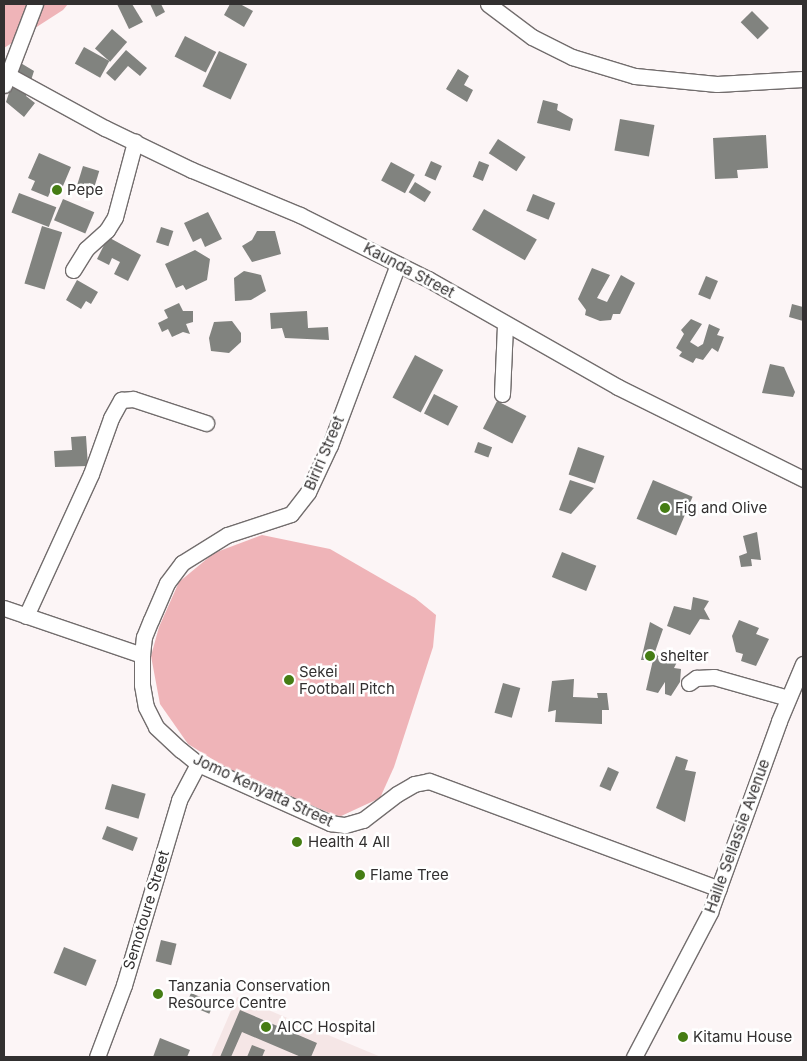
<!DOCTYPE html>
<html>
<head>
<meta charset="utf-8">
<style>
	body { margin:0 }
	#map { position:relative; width:807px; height:1061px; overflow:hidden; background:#fcf5f6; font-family:Inter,sans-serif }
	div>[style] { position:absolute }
	.built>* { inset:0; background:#f5e6e6 }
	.green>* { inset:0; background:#efb4b8 }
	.building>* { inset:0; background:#81837f; transform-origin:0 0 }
	.roads { filter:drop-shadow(1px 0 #726d6d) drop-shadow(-1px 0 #726d6d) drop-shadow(0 1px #726d6d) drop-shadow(0 -1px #726d6d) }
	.minor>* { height:15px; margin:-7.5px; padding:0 7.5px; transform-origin:7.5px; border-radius:7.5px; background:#fff }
	.dots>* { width:14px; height:14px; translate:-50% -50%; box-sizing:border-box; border:2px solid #fff; border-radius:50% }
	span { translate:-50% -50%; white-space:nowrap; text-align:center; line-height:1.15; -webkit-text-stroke:5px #fff; paint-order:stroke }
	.poi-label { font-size:15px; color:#323030 }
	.left { translate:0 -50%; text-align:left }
	.street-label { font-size:15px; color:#323030 }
	.frame { position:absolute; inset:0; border:5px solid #323030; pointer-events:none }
</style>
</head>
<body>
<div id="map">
	<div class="built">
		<div style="clip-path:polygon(237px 997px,381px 1057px,211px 1057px)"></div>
	</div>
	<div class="green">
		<div style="clip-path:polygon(4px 4px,68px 4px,63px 10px,4px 48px)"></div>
		<div style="clip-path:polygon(262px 535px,330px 549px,415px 598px,436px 615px,433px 647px,394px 767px,380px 798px,339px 817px,233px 772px,188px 744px,160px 704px,151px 656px,159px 627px,179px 582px,214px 553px)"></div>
	</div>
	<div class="building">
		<div style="clip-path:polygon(117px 4px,132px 4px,143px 22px,129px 29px)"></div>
		<div style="clip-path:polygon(150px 4px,161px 4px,165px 12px,156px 17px)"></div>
		<div style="clip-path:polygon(230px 4px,240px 4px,253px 11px,244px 27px,224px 15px)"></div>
		<div style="left:752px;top:11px;width:24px;height:16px;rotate:45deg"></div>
		<div style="left:112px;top:29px;width:20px;height:26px;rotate:41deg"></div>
		<div style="left:185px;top:36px;width:35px;height:23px;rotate:27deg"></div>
		<div style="left:84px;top:47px;width:29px;height:19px;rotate:29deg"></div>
		<div style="clip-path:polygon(126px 50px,147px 68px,140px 76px,128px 66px,115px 81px,106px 73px)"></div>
		<div style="left:219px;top:51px;width:31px;height:39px;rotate:25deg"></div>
		<div style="clip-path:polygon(19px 62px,34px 71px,26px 96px,35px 103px,24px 117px,6px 102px)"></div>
		<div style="clip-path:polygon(458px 69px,469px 76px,464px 85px,473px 90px,467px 102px,446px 89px)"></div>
		<div style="clip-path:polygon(543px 100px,558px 104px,557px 110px,573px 119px,570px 131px,537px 123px)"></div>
		<div style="left:620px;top:119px;width:35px;height:32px;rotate:10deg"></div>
		<div style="clip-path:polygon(766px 135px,768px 168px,737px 170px,738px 178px,715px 179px,713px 138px)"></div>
		<div style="left:498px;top:139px;width:33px;height:17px;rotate:33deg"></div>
		<div style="clip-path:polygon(39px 153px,71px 167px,60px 193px,51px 190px,48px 197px,31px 190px,35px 181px,28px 178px)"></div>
		<div style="left:431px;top:161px;width:12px;height:16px;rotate:24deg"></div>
		<div style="left:479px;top:161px;width:11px;height:17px;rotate:22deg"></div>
		<div style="left:391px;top:162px;width:27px;height:21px;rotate:28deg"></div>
		<div style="left:83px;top:166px;width:17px;height:21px;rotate:17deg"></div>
		<div style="left:415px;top:182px;width:19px;height:12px;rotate:32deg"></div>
		<div style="left:19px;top:193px;width:40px;height:21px;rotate:21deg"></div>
		<div style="left:533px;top:194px;width:24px;height:18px;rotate:22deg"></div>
		<div style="left:63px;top:199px;width:34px;height:23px;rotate:23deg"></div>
		<div style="left:484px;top:209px;width:61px;height:24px;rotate:30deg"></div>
		<div style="clip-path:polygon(208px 212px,222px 239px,205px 247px,201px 238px,193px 242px,184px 223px)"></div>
		<div style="left:42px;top:226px;width:21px;height:60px;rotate:17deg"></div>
		<div style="left:161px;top:227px;width:13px;height:16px;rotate:18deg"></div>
		<div style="clip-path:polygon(257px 231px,275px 231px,281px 254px,252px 262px,242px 246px,252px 240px)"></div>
		<div style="clip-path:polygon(108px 237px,141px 255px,128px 281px,114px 274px,120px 262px,112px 258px,109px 265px,97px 259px)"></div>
		<div style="clip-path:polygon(195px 250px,210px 259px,207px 280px,186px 290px,183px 285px,176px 288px,165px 264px)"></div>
		<div style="clip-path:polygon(592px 268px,610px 275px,597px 298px,607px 302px,621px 275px,635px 283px,620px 314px,613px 314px,611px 320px,600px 321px,585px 315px,586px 310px,578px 299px)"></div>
		<div style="clip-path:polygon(244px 271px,261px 275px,266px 291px,251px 300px,235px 301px,234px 278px)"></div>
		<div style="left:706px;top:276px;width:13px;height:20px;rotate:23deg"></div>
		<div style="clip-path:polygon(77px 280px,98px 292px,91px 304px,86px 301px,81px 309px,66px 300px)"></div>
		<div style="clip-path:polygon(179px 303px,183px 311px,193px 311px,193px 322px,186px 324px,190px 334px,183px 332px,172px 337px,168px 329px,162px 332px,158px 323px,168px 318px,164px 310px)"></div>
		<div style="clip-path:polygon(792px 304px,803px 307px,803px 321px,789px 317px)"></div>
		<div style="clip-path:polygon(307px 311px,308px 328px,328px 327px,329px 340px,285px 338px,282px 328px,271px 329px,270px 313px)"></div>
		<div style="clip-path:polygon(691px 319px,702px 324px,690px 342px,698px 347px,703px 344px,709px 324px,720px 329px,717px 335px,724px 337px,718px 352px,712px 348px,703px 360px,696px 358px,693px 363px,679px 356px,682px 352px,676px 348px,684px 334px,681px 330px)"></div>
		<div style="clip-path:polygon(232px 321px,241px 333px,241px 342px,229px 353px,211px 351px,209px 338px,214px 322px)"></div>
		<div style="left:415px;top:355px;width:32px;height:48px;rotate:28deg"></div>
		<div style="clip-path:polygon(770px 364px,784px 367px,795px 392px,793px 397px,762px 393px)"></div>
		<div style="left:434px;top:394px;width:27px;height:22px;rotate:27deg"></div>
		<div style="left:497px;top:401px;width:33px;height:31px;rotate:27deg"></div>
		<div style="clip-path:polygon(86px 436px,88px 466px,55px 467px,54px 451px,72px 450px,71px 437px)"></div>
		<div style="left:478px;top:442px;width:15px;height:11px;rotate:20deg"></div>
		<div style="left:578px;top:447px;width:28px;height:29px;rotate:19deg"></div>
		<div style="clip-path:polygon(570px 480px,594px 488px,571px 514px,559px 510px)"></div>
		<div style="left:653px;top:480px;width:43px;height:42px;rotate:23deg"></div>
		<div style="clip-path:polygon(757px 532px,761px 560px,751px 559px,752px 566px,741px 567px,739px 556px,747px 553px,743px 536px)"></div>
		<div style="left:562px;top:552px;width:37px;height:27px;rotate:22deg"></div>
		<div style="clip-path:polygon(693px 597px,709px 601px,704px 609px,710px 620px,700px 619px,690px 635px,667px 626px,674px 606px,691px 610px)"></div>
		<div style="clip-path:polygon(739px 620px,759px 628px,756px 634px,769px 639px,756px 666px,741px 661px,743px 654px,736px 652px,732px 636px)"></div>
		<div style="clip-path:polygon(650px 622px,663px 629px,655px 652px,663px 663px,665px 653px,678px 660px,674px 668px,681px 669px,680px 682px,671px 696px,665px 694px,665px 682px,658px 693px,646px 690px,653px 660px,641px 660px)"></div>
		<div style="clip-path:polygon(574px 679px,573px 697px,598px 698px,597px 693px,607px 693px,609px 710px,602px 710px,602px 724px,555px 722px,556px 710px,548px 712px,552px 681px)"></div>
		<div style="left:503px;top:683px;width:18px;height:31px;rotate:16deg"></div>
		<div style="clip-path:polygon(676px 756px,688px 760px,685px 770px,696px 772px,685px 822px,656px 808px)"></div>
		<div style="left:608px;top:767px;width:12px;height:21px;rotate:24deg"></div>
		<div style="left:112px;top:784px;width:35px;height:26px;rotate:16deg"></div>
		<div style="left:107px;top:826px;width:33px;height:14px;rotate:21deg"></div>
		<div style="left:161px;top:940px;width:16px;height:22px;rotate:14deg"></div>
		<div style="left:64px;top:947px;width:35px;height:28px;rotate:22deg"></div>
		<div style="left:191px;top:993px;width:25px;height:12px;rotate:23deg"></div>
		<div style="clip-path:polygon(240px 1010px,317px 1043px,311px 1057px,301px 1057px,242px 1032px,231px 1057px,220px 1057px)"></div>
		<div style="clip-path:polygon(160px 1038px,190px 1050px,187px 1057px,153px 1057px)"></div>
		<div style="clip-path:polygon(252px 1045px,265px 1050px,262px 1057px,247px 1057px)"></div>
	</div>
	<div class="roads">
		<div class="minor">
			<div style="left:488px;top:4px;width:55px;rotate:36.9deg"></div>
			<div style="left:532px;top:37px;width:45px;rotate:26.6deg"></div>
			<div style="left:572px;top:57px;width:66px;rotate:16.8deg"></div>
			<div style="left:635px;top:76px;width:82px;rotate:5.6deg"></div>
			<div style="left:717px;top:84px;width:86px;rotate:-3.3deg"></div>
			<div style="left:8px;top:75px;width:111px;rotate:28.7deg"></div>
			<div style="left:105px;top:128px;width:97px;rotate:25.8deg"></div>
			<div style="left:192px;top:170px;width:117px;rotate:22.6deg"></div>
			<div style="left:300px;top:215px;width:143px;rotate:26.6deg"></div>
			<div style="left:428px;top:279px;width:219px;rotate:29.6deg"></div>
			<div style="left:618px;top:387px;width:207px;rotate:26.4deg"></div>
			<div style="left:4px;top:85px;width:87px;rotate:-69.1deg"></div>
			<div style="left:73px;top:270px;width:25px;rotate:-58deg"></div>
			<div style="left:86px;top:249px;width:28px;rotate:-42deg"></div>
			<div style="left:107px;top:230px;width:15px;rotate:-58deg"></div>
			<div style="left:115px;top:217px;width:78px;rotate:-75.1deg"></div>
			<div style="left:502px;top:394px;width:69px;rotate:-87.5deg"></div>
			<div style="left:4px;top:608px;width:146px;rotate:18.8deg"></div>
			<div style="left:142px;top:655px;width:30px;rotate:90deg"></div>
			<div style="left:142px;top:685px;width:22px;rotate:80deg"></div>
			<div style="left:146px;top:707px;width:22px;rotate:63deg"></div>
			<div style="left:156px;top:727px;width:34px;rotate:43deg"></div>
			<div style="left:181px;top:750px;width:22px;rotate:39deg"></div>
			<div style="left:198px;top:764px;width:145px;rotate:24.1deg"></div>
			<div style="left:330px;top:823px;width:15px;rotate:8deg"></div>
			<div style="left:345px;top:825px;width:19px;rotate:-16deg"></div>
			<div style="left:363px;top:820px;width:43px;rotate:-37.4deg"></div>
			<div style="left:397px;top:794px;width:20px;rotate:-30deg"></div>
			<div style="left:414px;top:784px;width:15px;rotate:-11deg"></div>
			<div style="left:429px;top:781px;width:309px;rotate:20.4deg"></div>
			<div style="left:26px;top:616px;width:156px;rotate:-65.4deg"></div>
			<div style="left:91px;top:474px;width:59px;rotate:-70.3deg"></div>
			<div style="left:111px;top:418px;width:21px;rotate:-61deg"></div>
			<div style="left:121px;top:400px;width:12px;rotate:-5deg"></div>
			<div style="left:133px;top:399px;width:77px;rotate:18.2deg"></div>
			<div style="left:142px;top:655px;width:18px;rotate:-84deg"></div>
			<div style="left:144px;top:637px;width:18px;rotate:-68deg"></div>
			<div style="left:151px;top:620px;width:40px;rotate:-66.6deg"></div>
			<div style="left:167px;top:583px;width:25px;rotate:-53deg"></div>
			<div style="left:182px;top:563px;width:53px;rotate:-31.9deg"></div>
			<div style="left:227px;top:535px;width:67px;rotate:-18.2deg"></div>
			<div style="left:291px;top:514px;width:28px;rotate:-52deg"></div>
			<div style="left:308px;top:492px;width:52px;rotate:-64.9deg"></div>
			<div style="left:330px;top:445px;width:193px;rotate:-69.4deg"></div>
			<div style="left:689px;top:683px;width:9px;rotate:-36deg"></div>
			<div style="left:696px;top:678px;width:18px;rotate:-3deg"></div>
			<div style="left:714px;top:677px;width:77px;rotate:15.8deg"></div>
			<div style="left:97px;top:1057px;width:77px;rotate:-69.4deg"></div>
			<div style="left:124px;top:985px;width:193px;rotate:-73.4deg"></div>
			<div style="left:179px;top:800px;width:41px;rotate:-62.2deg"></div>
			<div style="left:634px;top:1057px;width:164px;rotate:-62.3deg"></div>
			<div style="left:710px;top:912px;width:203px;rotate:-70.1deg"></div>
			<div style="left:779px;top:721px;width:62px;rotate:-67.2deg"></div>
		</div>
	</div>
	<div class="dots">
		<div style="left:57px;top:190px;background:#457d14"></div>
		<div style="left:665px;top:508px;background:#457d14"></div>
		<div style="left:650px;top:656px;background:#457d14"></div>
		<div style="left:289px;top:680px;background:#457d14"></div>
		<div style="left:297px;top:842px;background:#457d14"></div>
		<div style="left:360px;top:875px;background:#457d14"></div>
		<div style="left:158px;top:994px;background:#457d14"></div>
		<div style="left:266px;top:1027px;background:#457d14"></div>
		<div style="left:683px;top:1037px;background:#457d14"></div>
	</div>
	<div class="poi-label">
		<span class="left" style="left:67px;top:190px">Pepe</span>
		<span class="left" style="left:675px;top:508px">Fig and Olive</span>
		<span class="left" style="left:660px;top:656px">shelter</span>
		<span class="left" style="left:299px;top:680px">Sekei<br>Football Pitch</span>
		<span class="left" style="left:308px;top:842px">Health 4 All</span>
		<span class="left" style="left:370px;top:875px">Flame Tree</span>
		<span class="left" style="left:168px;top:994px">Tanzania Conservation<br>Resource Centre</span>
		<span class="left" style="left:277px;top:1027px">AICC Hospital</span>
		<span class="left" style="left:693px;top:1037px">Kitamu House</span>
	</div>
	<div class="street-label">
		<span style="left:409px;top:270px;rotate:28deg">Kaunda Street</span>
		<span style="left:324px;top:453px;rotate:-67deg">Biriri Street</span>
		<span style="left:263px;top:790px;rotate:25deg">Jomo Kenyatta Street</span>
		<span style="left:737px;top:836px;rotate:-70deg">Haille Sellassie Avenue</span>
		<span style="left:146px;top:910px;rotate:-73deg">Semotoure Street</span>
	</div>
	<div class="frame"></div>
</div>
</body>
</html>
